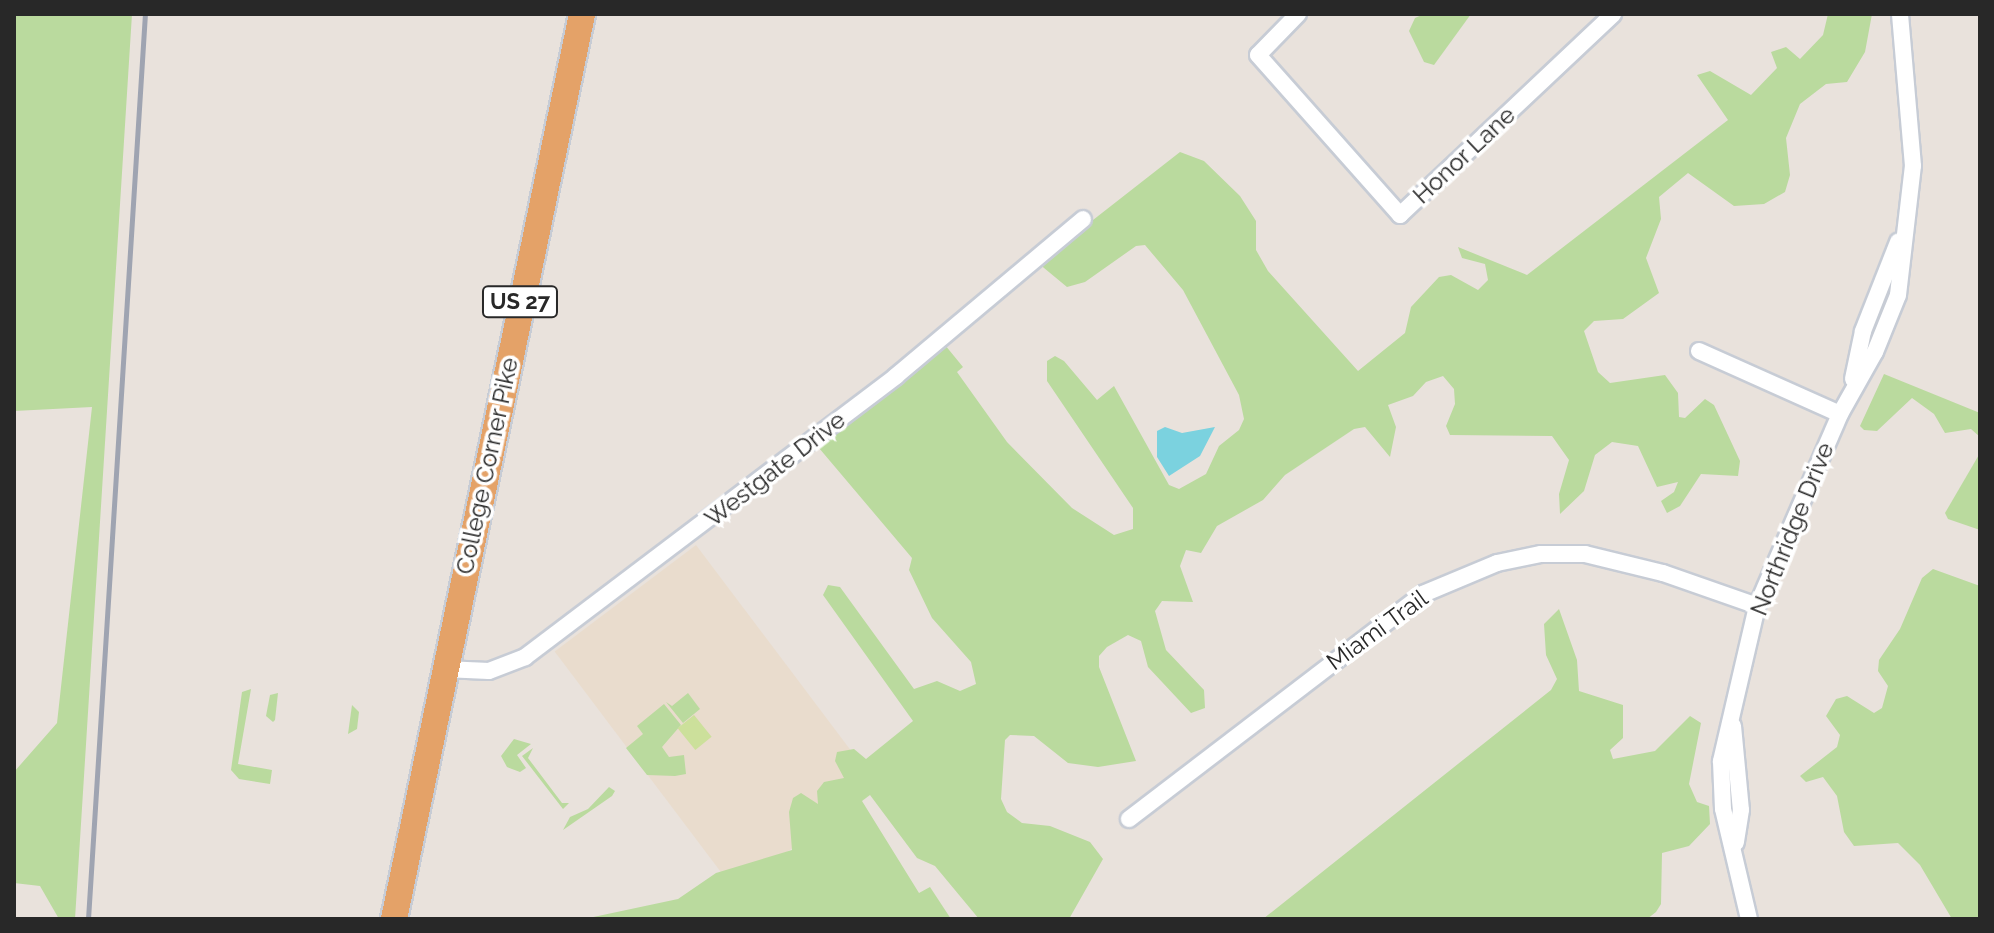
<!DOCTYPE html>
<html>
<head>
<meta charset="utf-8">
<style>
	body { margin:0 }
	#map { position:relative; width:1994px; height:933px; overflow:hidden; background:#e9e2dc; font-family:Raleway,sans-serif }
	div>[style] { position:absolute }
	.education>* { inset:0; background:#e9dccd; transform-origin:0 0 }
	.green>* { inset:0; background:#bada9e }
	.pitch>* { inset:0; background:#cce09b; transform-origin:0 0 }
	.water>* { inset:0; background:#7bd2df }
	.roads { filter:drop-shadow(2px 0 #c7ccd5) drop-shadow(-2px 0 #c7ccd5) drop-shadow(0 2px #c7ccd5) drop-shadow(0 -2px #c7ccd5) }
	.minor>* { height:16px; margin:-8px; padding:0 8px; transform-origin:8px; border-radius:8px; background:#fff }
	.trunk>* { height:26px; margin:-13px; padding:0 13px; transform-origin:13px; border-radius:13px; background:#e4a268 }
	.rail>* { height:5px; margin:-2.5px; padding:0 2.5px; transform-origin:2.5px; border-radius:2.5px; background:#9fa4b1 }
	span { translate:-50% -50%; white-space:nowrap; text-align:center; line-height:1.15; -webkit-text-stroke:7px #fff; paint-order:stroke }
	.shield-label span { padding:2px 6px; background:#fff; border:2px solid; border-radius:6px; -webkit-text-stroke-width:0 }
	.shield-label { font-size:22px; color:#282828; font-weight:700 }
	.street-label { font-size:24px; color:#282828 }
	.frame { position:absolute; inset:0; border:16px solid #282828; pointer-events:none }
</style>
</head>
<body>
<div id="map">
	<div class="education">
		<div style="left:696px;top:545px;width:300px;height:177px;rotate:53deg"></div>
	</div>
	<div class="green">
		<div style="clip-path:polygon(16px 14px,132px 14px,75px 919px,59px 919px,40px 886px,14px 883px,14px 772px,57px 723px,92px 407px,14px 411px)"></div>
		<div style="clip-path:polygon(1424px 14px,1471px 14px,1434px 65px,1424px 62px,1409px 31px,1415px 18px)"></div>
		<div style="clip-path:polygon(1828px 14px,1872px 14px,1865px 52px,1847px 82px,1826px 84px,1800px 104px,1786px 138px,1790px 175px,1785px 192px,1764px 204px,1734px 206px,1688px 173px,1659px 197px,1661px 219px,1646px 258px,1659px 293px,1623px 319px,1594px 321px,1584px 331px,1598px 372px,1610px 383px,1665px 375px,1678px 393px,1679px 417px,1685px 418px,1705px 399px,1714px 405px,1740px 461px,1738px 476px,1701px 474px,1680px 506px,1667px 513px,1661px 501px,1674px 492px,1678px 482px,1657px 487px,1638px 446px,1612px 442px,1595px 455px,1584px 491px,1560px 514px,1559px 494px,1569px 460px,1552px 436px,1450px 435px,1446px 426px,1455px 404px,1454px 389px,1443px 376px,1426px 382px,1413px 396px,1388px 405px,1396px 427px,1390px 457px,1365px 427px,1354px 429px,1285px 475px,1263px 500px,1217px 526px,1201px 553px,1186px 550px,1180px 566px,1193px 602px,1162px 601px,1155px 611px,1166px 650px,1204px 690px,1205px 708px,1191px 713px,1148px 667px,1141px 641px,1128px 635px,1107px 647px,1099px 656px,1099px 667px,1136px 761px,1098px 767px,1068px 763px,1034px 736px,1010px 735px,1005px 740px,1001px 799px,1007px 812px,1022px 823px,1050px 826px,1090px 842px,1103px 859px,1069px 919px,979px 919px,935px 866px,917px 858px,870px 795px,862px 801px,919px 893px,930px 887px,951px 919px,584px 919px,678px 899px,716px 873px,792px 850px,789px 812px,793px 798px,801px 793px,818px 804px,817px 791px,824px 782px,844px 778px,835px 761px,837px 752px,854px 749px,866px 759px,913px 721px,823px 595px,828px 585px,840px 587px,914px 689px,937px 681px,960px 691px,976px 684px,971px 662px,932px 618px,909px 570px,912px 558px,819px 448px,945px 345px,963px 367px,957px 372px,1007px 442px,1072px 508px,1114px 535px,1133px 529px,1133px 508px,1047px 381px,1047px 361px,1055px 356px,1064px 361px,1097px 400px,1114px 386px,1169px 485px,1179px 489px,1206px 474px,1219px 446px,1239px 430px,1244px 419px,1239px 395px,1183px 290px,1145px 245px,1136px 246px,1085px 282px,1067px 287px,1038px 263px,1180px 152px,1204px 161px,1240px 196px,1256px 221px,1256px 250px,1268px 271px,1358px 371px,1405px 333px,1411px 307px,1439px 277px,1451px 275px,1478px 290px,1488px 280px,1485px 264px,1462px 258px,1458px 247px,1527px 275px,1728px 120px,1697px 75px,1710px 71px,1751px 95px,1777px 68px,1771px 52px,1786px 47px,1800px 59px,1823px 35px)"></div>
		<div style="clip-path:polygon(1884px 374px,1980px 413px,1980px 437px,1971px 429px,1945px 433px,1934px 414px,1912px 398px,1877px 431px,1864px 430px,1860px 426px)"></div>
		<div style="clip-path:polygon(1980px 453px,1980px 530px,1948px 519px,1945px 513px)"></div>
		<div style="clip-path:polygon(1933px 569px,1980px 586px,1980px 919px,1952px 919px,1920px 865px,1898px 843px,1854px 846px,1844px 832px,1837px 796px,1823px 777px,1806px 782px,1800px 776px,1837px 747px,1840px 735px,1826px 716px,1836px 699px,1847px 696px,1874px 713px,1882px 708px,1888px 686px,1878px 671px,1879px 660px,1900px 629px,1922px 578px)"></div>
		<div style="clip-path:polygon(1559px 609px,1577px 660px,1579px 691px,1623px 705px,1623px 738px,1610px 750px,1613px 759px,1655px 751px,1690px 716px,1701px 723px,1689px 784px,1697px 802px,1709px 806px,1710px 824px,1689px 846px,1662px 853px,1661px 904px,1656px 912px,1647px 919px,1263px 919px,1551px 690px,1557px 679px,1546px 655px,1544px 624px)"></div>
		<div style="clip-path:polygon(251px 689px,238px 764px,272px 770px,270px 784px,239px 779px,231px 770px,242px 692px)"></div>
		<div style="clip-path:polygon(278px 693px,275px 720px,273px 722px,266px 716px,270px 695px)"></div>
		<div style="clip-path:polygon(688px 693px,700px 709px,683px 723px,666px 702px,672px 706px)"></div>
		<div style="clip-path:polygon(664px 704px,681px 725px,662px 747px,669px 757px,684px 755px,686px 774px,675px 776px,647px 775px,626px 748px,643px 734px,637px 726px)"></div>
		<div style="clip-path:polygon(352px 705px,359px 712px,357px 729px,348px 734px)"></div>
		<div style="clip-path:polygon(514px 739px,531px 744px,517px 755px,526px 768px,520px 772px,507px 767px,501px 756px)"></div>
		<div style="clip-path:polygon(533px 748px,528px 758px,562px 803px,569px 803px,563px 809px,522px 756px)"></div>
		<div style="clip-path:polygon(609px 787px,615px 791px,612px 796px,563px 830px,570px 817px,588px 809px)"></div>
	</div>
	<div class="pitch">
		<div style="left:694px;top:715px;width:28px;height:21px;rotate:51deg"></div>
	</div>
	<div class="water">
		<div style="clip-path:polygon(1165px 427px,1182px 433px,1215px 427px,1200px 456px,1169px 476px,1157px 457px,1157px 431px)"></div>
	</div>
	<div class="roads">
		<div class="minor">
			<div style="left:1298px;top:14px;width:57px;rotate:134.3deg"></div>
			<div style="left:1258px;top:55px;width:214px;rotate:48.4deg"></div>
			<div style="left:1400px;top:215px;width:293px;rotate:-43.3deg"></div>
			<div style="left:1699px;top:351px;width:154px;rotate:24.1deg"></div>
			<div style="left:1853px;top:379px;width:49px;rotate:-78.2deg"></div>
			<div style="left:1863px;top:331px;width:96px;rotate:-68.5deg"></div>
			<div style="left:444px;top:669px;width:45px;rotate:2.5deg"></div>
			<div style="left:489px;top:671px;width:39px;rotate:-21deg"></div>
			<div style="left:525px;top:657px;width:465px;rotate:-37.1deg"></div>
			<div style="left:896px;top:376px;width:244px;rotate:-40deg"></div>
			<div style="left:1733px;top:726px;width:84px;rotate:84.6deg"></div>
			<div style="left:1741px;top:810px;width:33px;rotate:99deg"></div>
			<div style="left:1129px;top:819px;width:370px;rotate:-37.4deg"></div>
			<div style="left:1423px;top:594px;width:80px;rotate:-22.7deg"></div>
			<div style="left:1497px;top:563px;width:45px;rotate:-11.6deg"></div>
			<div style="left:1541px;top:554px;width:44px"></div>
			<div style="left:1585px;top:554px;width:80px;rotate:13.7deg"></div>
			<div style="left:1663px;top:573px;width:100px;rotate:19.3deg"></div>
			<div style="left:1749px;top:919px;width:113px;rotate:-103.3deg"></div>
			<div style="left:1723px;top:809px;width:48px;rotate:-92.4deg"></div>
			<div style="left:1721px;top:761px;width:159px;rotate:-76.9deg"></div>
			<div style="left:1757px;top:606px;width:209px;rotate:-66.6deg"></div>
			<div style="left:1840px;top:414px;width:71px;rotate:-60.6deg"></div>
			<div style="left:1875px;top:352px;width:61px;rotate:-68deg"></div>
			<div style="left:1898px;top:295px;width:130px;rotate:-83.4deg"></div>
			<div style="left:1913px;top:166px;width:153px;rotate:-94.9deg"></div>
		</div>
		<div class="trunk">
			<div style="left:394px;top:919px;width:924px;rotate:-78.26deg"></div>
		</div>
	</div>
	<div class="rail">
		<div style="left:88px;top:919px;width:907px;rotate:-86.4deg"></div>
	</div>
	<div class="shield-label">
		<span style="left:520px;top:302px">US 27</span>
	</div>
	<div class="street-label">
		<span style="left:1464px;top:155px;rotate:-43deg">Honor Lane</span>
		<span style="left:487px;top:466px;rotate:-78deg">College Corner Pike</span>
		<span style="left:775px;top:469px;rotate:-38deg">Westgate Drive</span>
		<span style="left:1792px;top:529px;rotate:-68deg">Northridge Drive</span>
		<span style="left:1377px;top:630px;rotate:-36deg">Miami Trail</span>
	</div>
	<div class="frame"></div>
</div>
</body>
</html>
